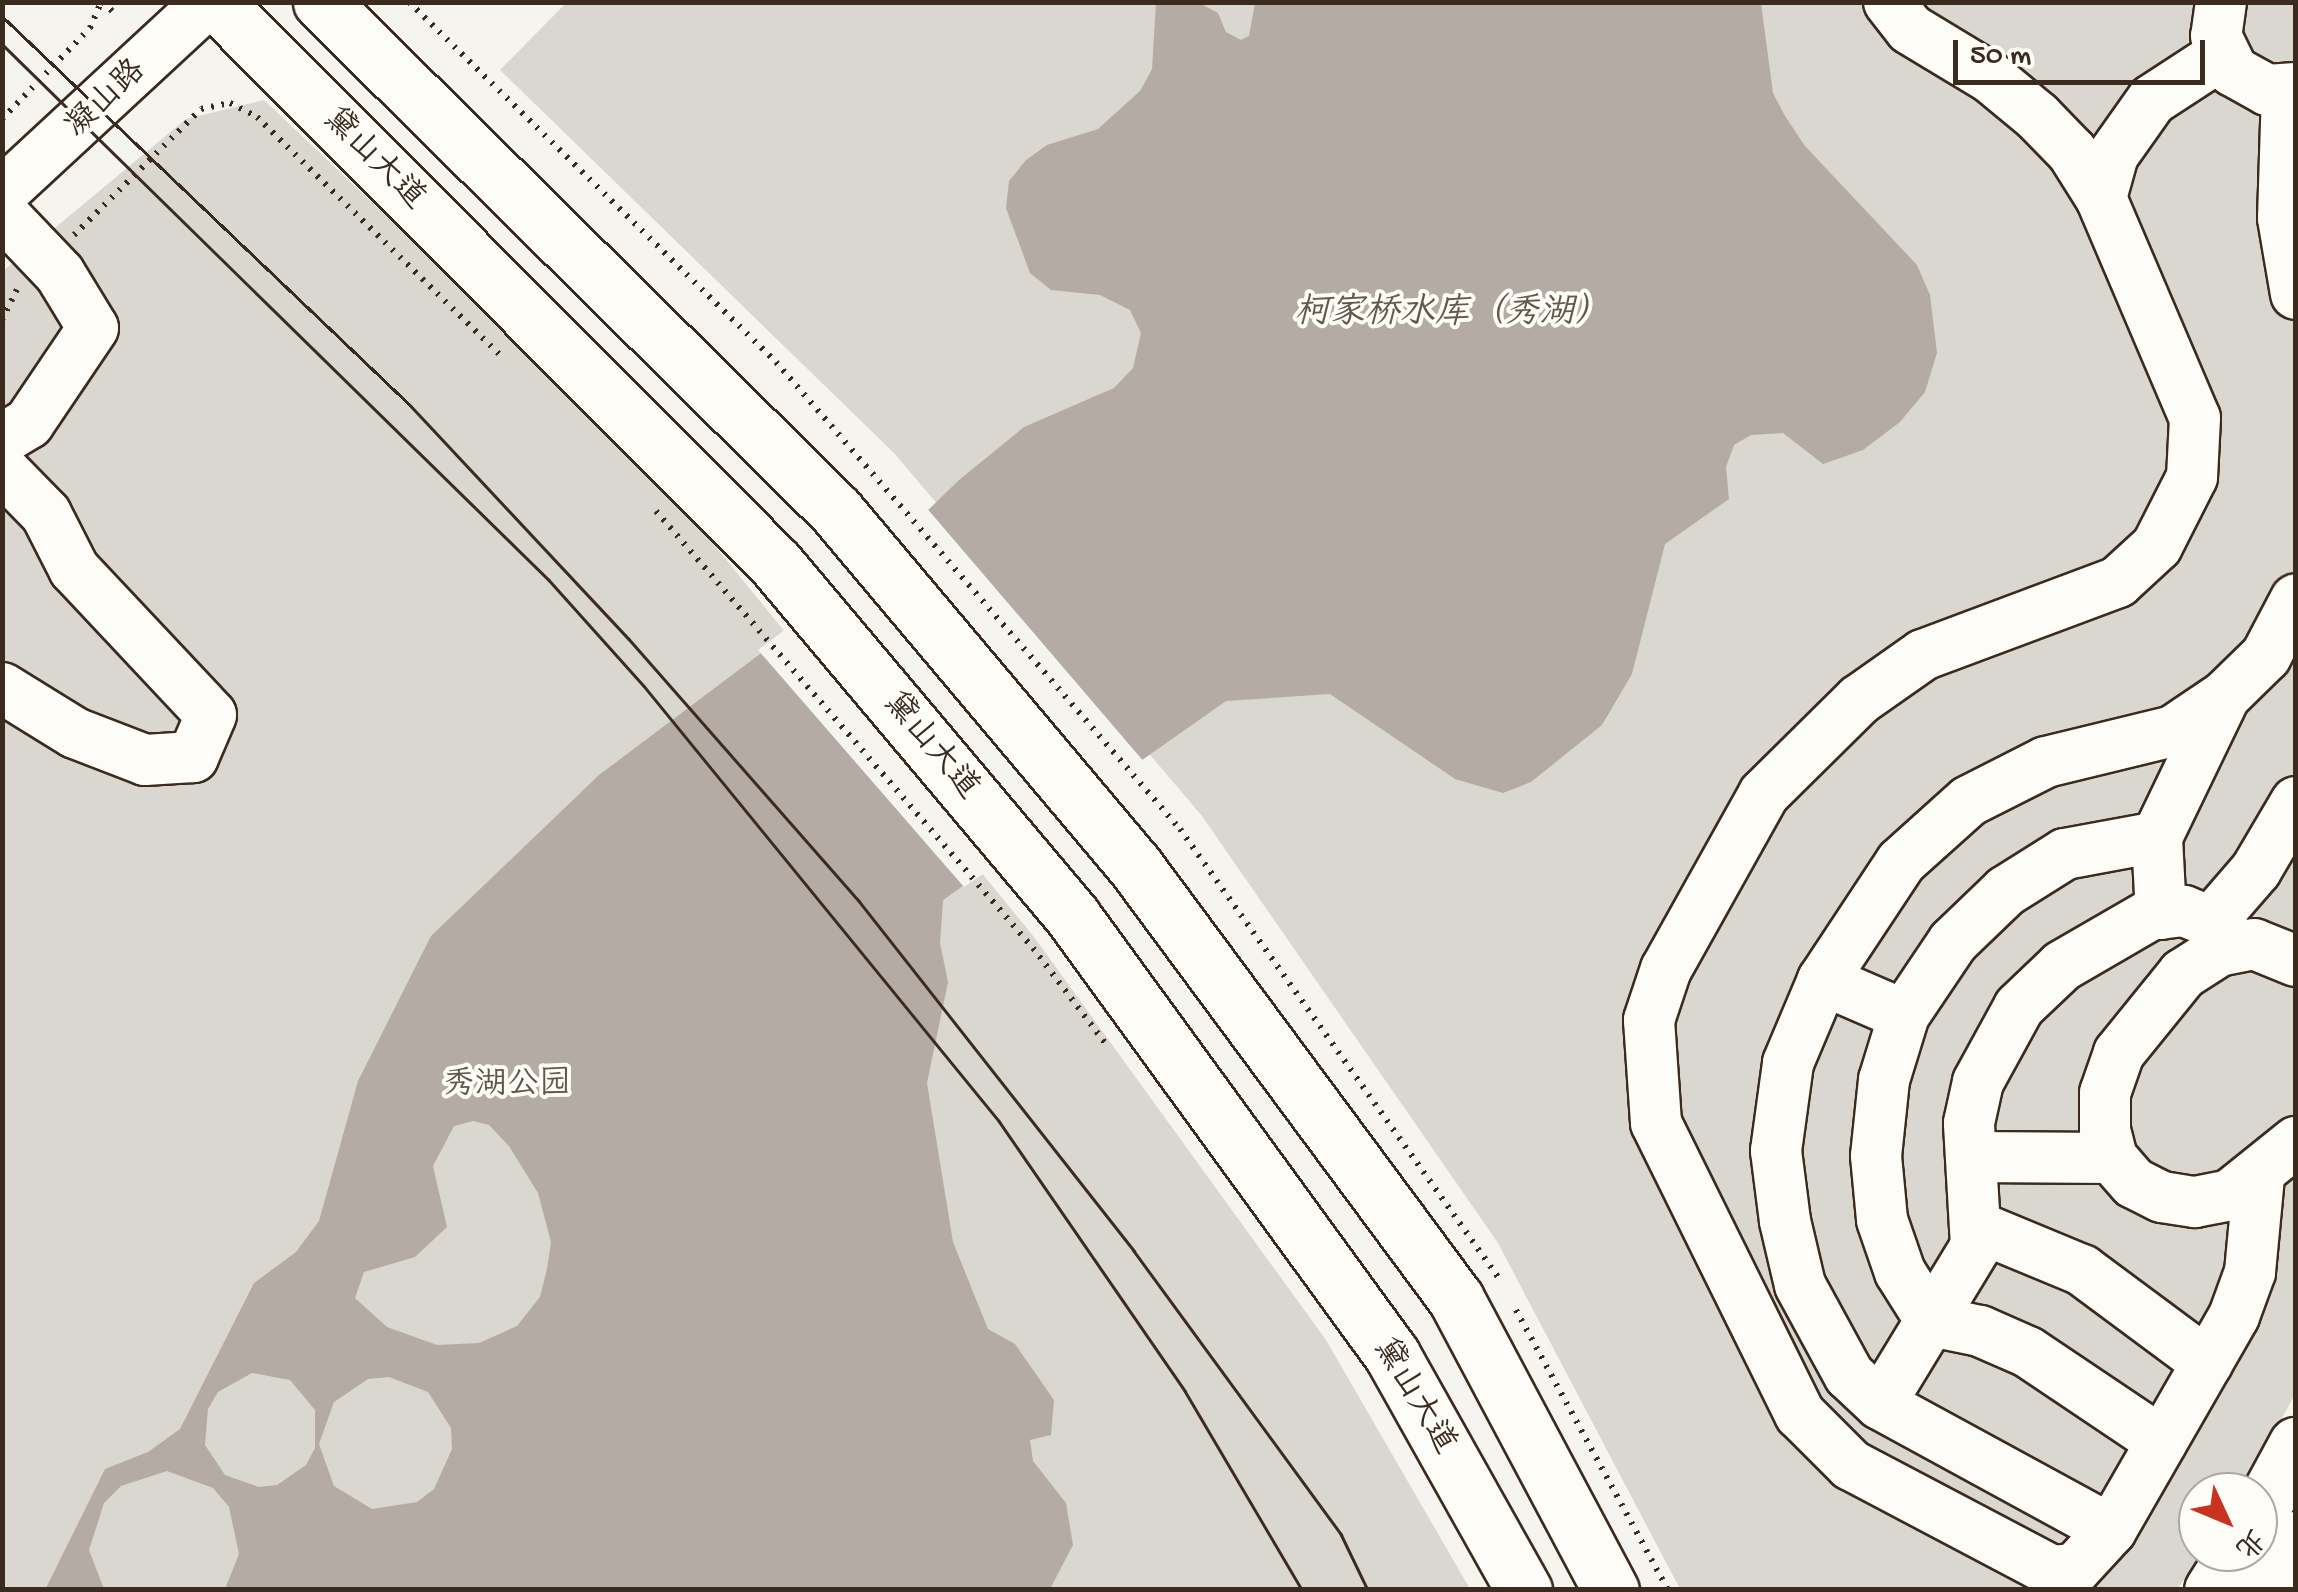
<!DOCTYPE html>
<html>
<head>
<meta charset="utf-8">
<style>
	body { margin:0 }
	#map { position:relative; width:2298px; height:1592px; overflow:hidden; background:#f5f4ee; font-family:"Gochi Hand","LXGW WenKai TC",sans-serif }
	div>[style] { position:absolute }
	.green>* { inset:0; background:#dad6d0 }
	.water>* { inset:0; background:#b4aca4 }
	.pier>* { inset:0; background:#f5f4ee }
	.path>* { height:6px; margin-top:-3px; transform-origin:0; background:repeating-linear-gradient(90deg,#3b2a1e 0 2.5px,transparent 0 10.5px) }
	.roads { filter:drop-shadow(2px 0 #3b2a1e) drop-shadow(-2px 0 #3b2a1e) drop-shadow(0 2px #3b2a1e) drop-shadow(0 -2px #3b2a1e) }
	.minor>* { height:50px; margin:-25px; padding:0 25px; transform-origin:25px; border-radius:25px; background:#fdfcf7 }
	.major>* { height:55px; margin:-27.5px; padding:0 27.5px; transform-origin:27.5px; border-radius:27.5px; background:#fdfcf7 }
	.tram>* { height:2.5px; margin:-1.25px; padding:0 1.25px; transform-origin:1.25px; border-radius:1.25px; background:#3b2a1e }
	span { translate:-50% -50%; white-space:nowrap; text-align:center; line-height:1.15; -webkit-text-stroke:8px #fdfcf7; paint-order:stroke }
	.street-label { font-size:32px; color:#3b2a1e }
	.park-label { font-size:32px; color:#63554a }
	.water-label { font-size:35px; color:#65584d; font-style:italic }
	.frame { position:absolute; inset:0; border:5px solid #3b2a1e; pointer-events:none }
	.north { position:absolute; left:2178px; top:1472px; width:100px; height:100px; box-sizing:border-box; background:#fdfcf7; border:2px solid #afa8a0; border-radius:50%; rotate:134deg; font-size:28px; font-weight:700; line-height:40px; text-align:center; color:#3b2a1e }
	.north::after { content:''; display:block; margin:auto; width:35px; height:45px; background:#c8321e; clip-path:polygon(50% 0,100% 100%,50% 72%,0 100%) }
	.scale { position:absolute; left:1953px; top:40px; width:252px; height:45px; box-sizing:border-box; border:5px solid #3b2a1e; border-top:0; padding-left:12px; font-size:30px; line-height:35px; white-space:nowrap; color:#3b2a1e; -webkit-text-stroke:8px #fdfcf7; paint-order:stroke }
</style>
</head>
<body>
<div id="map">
	<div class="green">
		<div style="clip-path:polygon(567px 2px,2295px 3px,2295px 1394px,2242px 1492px,2198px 1492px,2198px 1552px,2204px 1552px,2177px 1589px,1680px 1589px,1498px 1243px,1202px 816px,894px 453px,500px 70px)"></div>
		<div style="clip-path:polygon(264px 100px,648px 464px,1034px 937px,1326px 1340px,1470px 1589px,3px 1590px,3px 271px,186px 119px)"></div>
	</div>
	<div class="water">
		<div style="clip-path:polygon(evenodd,1156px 3px,1199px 3px,1218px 13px,1226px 32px,1241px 40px,1249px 36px,1255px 3px,1761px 3px,1773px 93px,1785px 116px,1805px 146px,1917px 265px,1930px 295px,1937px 353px,1925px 392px,1900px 422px,1863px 450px,1823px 464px,1783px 433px,1751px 435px,1734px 445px,1726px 467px,1729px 499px,1665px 544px,1632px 674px,1602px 725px,1531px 782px,1503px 793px,1455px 779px,1330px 694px,1226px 701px,943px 900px,940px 943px,948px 982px,927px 1083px,953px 1242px,988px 1329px,1015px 1344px,1054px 1400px,1051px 1435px,1030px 1440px,1033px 1461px,1066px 1503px,1073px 1545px,1050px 1589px,225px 1589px,239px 1554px,229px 1507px,213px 1488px,167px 1471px,121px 1486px,104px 1503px,89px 1550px,104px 1589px,45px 1590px,105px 1469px,148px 1452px,180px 1429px,254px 1283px,296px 1252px,319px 1221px,358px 1081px,431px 936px,599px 775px,848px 588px,959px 480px,1024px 427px,1114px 388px,1133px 368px,1141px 333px,1130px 310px,1100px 295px,1051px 290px,1030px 273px,1006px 208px,1009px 181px,1026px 160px,1047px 145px,1098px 129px,1140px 91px,1152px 69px,1156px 3px,473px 1121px,489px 1125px,509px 1146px,538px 1193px,551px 1242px,547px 1269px,540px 1297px,517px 1326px,479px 1343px,437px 1345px,387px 1327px,355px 1298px,364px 1272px,415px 1257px,447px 1227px,433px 1166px,454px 1126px,473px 1121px,1156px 3px,252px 1373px,290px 1380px,315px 1410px,315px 1448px,306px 1465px,277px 1485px,259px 1487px,225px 1475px,205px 1445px,208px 1409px,218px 1392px,252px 1373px,1156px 3px,389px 1377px,428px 1392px,451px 1428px,452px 1449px,434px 1489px,417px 1502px,372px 1509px,334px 1486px,319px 1444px,334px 1402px,368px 1379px,389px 1377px)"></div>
	</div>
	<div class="pier">
		<div style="clip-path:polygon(925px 506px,1145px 763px,964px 887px,758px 650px,845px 584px)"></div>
	</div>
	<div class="path">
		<div style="left:103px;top:2px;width:13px;rotate:45deg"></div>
		<div style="left:409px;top:2px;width:514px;rotate:44.45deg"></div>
		<div style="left:776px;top:362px;width:617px;rotate:49.14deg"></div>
		<div style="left:1180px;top:829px;width:549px;rotate:54.63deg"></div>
		<div style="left:2px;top:119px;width:127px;rotate:-46deg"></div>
		<div style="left:90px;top:28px;width:28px;rotate:-67deg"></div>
		<div style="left:74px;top:235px;width:179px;rotate:-44.8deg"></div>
		<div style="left:201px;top:109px;width:30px;rotate:-12deg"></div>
		<div style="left:230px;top:103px;width:30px;rotate:27deg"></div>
		<div style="left:257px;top:117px;width:339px;rotate:44.4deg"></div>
		<div style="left:2px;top:320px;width:34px;rotate:-64deg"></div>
		<div style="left:656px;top:511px;width:577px;rotate:49.22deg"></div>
		<div style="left:1033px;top:948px;width:121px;rotate:52.8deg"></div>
		<div style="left:1516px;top:1310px;width:319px;rotate:61.5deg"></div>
	</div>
	<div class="roads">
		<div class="minor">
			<div style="left:1889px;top:2px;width:34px;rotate:52deg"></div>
			<div style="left:1910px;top:29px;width:95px;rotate:31.2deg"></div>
			<div style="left:1991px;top:78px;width:60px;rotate:39.6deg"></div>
			<div style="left:2037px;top:116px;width:50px;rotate:45.8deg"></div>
			<div style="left:2072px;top:152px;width:54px;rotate:57.8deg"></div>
			<div style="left:2101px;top:198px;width:239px;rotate:66.9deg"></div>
			<div style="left:2195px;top:418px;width:59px;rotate:92.9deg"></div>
			<div style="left:2192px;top:477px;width:77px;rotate:116.9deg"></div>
			<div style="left:2157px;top:546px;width:53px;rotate:137.3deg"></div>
			<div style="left:2118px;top:582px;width:208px;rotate:159.5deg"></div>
			<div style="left:1923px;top:655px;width:78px;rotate:144.9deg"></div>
			<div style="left:1859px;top:700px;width:134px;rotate:135.3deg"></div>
			<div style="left:1764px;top:794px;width:201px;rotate:119.2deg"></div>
			<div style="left:1666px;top:969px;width:54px;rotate:108.4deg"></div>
			<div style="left:1649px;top:1020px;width:103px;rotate:86.1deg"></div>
			<div style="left:1656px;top:1123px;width:325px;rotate:63.7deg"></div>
			<div style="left:1800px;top:1414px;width:72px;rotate:45deg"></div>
			<div style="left:1851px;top:1465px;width:227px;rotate:27.8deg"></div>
			<div style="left:2052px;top:1571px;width:23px;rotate:-5deg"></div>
			<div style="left:2075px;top:1569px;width:53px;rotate:-47.3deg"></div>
			<div style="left:2111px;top:1530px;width:247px;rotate:-60.1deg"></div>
			<div style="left:2234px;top:1316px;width:47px;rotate:-70deg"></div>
			<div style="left:2250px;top:1272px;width:96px;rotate:-84.6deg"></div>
			<div style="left:2221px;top:2px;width:34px;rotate:98deg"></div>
			<div style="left:2216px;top:36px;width:39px;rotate:64deg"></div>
			<div style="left:2233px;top:71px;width:39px;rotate:29deg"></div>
			<div style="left:2267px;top:90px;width:29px;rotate:-4deg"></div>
			<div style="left:2287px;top:91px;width:127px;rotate:91.8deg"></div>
			<div style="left:2283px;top:218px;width:77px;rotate:80.3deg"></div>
			<div style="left:2px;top:193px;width:281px;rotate:-42.8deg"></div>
			<div style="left:2101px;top:198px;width:45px;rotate:-74.4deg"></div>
			<div style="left:2113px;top:155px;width:67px;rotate:-54.7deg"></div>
			<div style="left:2152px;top:100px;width:82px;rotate:-33.1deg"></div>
			<div style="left:2px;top:213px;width:84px;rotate:46.4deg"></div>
			<div style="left:60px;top:274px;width:63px;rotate:58.6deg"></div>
			<div style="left:93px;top:328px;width:115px;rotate:124deg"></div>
			<div style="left:29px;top:423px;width:31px;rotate:149deg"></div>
			<div style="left:2px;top:469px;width:63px;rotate:45.6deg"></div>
			<div style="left:46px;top:514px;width:62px;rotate:63deg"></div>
			<div style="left:74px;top:569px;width:200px;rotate:46.8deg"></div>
			<div style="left:211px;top:715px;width:46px;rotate:113.2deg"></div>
			<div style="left:193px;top:757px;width:48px;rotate:176.4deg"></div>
			<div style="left:145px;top:760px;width:75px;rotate:-158.9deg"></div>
			<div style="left:75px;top:733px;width:86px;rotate:-148.3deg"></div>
			<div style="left:2157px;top:837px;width:94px;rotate:169.5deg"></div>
			<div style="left:2065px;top:854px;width:70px;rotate:147.9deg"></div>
			<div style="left:2006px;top:891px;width:74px;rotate:136.1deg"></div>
			<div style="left:1953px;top:942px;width:88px;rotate:123.9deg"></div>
			<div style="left:1904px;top:1015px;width:68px;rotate:107.1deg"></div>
			<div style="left:1884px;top:1080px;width:76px;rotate:96deg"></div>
			<div style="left:1876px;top:1156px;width:64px;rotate:84.6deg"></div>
			<div style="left:1882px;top:1220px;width:55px;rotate:70.9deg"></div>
			<div style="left:1900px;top:1272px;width:58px;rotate:57.7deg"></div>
			<div style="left:1931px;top:1321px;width:50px;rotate:11.5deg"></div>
			<div style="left:1980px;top:1331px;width:52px;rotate:23.6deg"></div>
			<div style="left:2028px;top:1352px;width:161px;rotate:33.9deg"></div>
			<div style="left:2161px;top:914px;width:77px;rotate:-93deg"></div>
			<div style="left:2157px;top:837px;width:152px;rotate:-64.3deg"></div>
			<div style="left:2211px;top:922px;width:69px;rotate:-49.1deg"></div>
			<div style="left:2256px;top:870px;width:79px;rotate:-59.5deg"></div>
			<div style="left:2296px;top:961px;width:45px;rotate:-158deg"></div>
			<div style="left:2254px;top:944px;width:36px;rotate:169deg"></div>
			<div style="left:2219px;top:951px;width:43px;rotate:147.4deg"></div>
			<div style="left:2183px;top:974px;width:102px;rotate:129deg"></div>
			<div style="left:2119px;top:1053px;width:42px;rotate:109.3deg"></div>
			<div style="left:2105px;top:1093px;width:37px;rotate:90deg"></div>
			<div style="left:2105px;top:1130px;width:29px;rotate:76deg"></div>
			<div style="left:2112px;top:1158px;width:33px;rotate:49deg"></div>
			<div style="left:2134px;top:1183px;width:31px;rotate:27deg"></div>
			<div style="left:2162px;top:1197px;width:33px;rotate:9deg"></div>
			<div style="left:2195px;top:1202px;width:36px;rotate:-11deg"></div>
			<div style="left:2230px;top:1195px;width:85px;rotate:-38.8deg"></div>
			<div style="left:1823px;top:980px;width:88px;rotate:23.4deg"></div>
			<div style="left:1974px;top:1157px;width:138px;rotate:0.4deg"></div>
			<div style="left:1978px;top:1227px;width:113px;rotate:22.5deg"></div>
			<div style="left:2082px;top:1270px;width:156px;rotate:36.6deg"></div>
			<div style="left:1880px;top:1404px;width:185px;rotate:-58.7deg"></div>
			<div style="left:1976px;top:1246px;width:123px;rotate:-93.3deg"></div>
			<div style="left:1969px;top:1123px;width:42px;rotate:-77.6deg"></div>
			<div style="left:1978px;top:1082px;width:85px;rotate:-61.3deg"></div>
			<div style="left:2019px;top:1007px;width:59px;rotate:-43.6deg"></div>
			<div style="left:2062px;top:966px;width:102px;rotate:-30.1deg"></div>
			<div style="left:2150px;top:915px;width:34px;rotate:-7deg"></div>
			<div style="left:2184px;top:911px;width:29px;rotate:22deg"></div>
			<div style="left:2211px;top:922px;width:38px;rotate:40deg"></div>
			<div style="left:2111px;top:1530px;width:263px;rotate:-151.4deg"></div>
			<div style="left:1880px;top:1404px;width:42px;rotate:-136.9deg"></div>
			<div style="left:1849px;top:1375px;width:102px;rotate:-118.6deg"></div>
			<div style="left:1800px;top:1285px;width:66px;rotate:-103.2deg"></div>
			<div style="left:1785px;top:1221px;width:71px;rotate:-97.3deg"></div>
			<div style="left:1776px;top:1151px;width:89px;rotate:-82.2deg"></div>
			<div style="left:1788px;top:1063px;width:90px;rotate:-67.1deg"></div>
			<div style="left:1823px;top:980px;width:141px;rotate:-56.5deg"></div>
			<div style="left:1901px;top:862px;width:91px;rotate:-41.9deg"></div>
			<div style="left:1969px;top:801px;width:86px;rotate:-26.9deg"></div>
			<div style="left:2046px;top:762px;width:131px;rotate:-13.7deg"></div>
			<div style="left:2173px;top:731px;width:63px;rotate:-33.9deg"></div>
			<div style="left:2225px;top:696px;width:57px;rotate:-44.3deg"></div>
			<div style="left:2266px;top:656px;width:64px;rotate:-62.2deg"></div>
		</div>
		<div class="major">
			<div style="left:216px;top:2px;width:793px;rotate:45.1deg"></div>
			<div style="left:776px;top:564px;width:461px;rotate:49.9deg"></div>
			<div style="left:1073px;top:917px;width:542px;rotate:53.93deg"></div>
			<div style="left:1392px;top:1355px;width:270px;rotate:60.7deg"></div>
			<div style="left:321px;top:2px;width:724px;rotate:44.66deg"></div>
			<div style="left:836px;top:511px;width:464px;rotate:49.9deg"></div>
			<div style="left:1135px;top:866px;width:539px;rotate:53.45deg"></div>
			<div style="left:1456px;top:1299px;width:330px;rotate:62deg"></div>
			<div style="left:2258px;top:1515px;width:80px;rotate:-61.5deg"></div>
			<div style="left:2212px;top:1590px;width:45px;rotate:-57.7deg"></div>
			<div style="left:2265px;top:1590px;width:60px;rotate:-58.7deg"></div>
		</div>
	</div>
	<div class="tram">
		<div style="left:2px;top:16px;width:564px;rotate:43.63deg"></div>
		<div style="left:410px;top:405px;width:320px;rotate:46.9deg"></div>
		<div style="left:629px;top:639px;width:349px;rotate:48.7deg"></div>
		<div style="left:859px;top:901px;width:445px;rotate:51.8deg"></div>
		<div style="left:1134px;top:1251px;width:351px;rotate:53.8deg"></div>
		<div style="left:1341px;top:1534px;width:62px;rotate:64.3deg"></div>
		<div style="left:2px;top:44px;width:766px;rotate:44.42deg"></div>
		<div style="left:549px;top:580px;width:142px;rotate:48.1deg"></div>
		<div style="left:644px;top:686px;width:561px;rotate:50.78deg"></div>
		<div style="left:999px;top:1121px;width:328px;rotate:55.4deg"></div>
		<div style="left:1185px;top:1391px;width:231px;rotate:59.5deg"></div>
	</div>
	<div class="street-label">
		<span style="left:107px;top:100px;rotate:-44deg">凝山路</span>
		<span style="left:373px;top:160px;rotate:45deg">黛山大道</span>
		<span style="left:930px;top:747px;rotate:50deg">黛山大道</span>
		<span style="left:1413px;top:1397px;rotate:59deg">黛山大道</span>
	</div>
	<div class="park-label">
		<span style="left:507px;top:1086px">秀湖公园</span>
	</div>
	<div class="water-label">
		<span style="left:1452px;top:315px">柯家桥水库（秀湖）</span>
	</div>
	<div class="frame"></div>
	<div class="north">北</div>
	<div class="scale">50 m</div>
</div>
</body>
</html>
